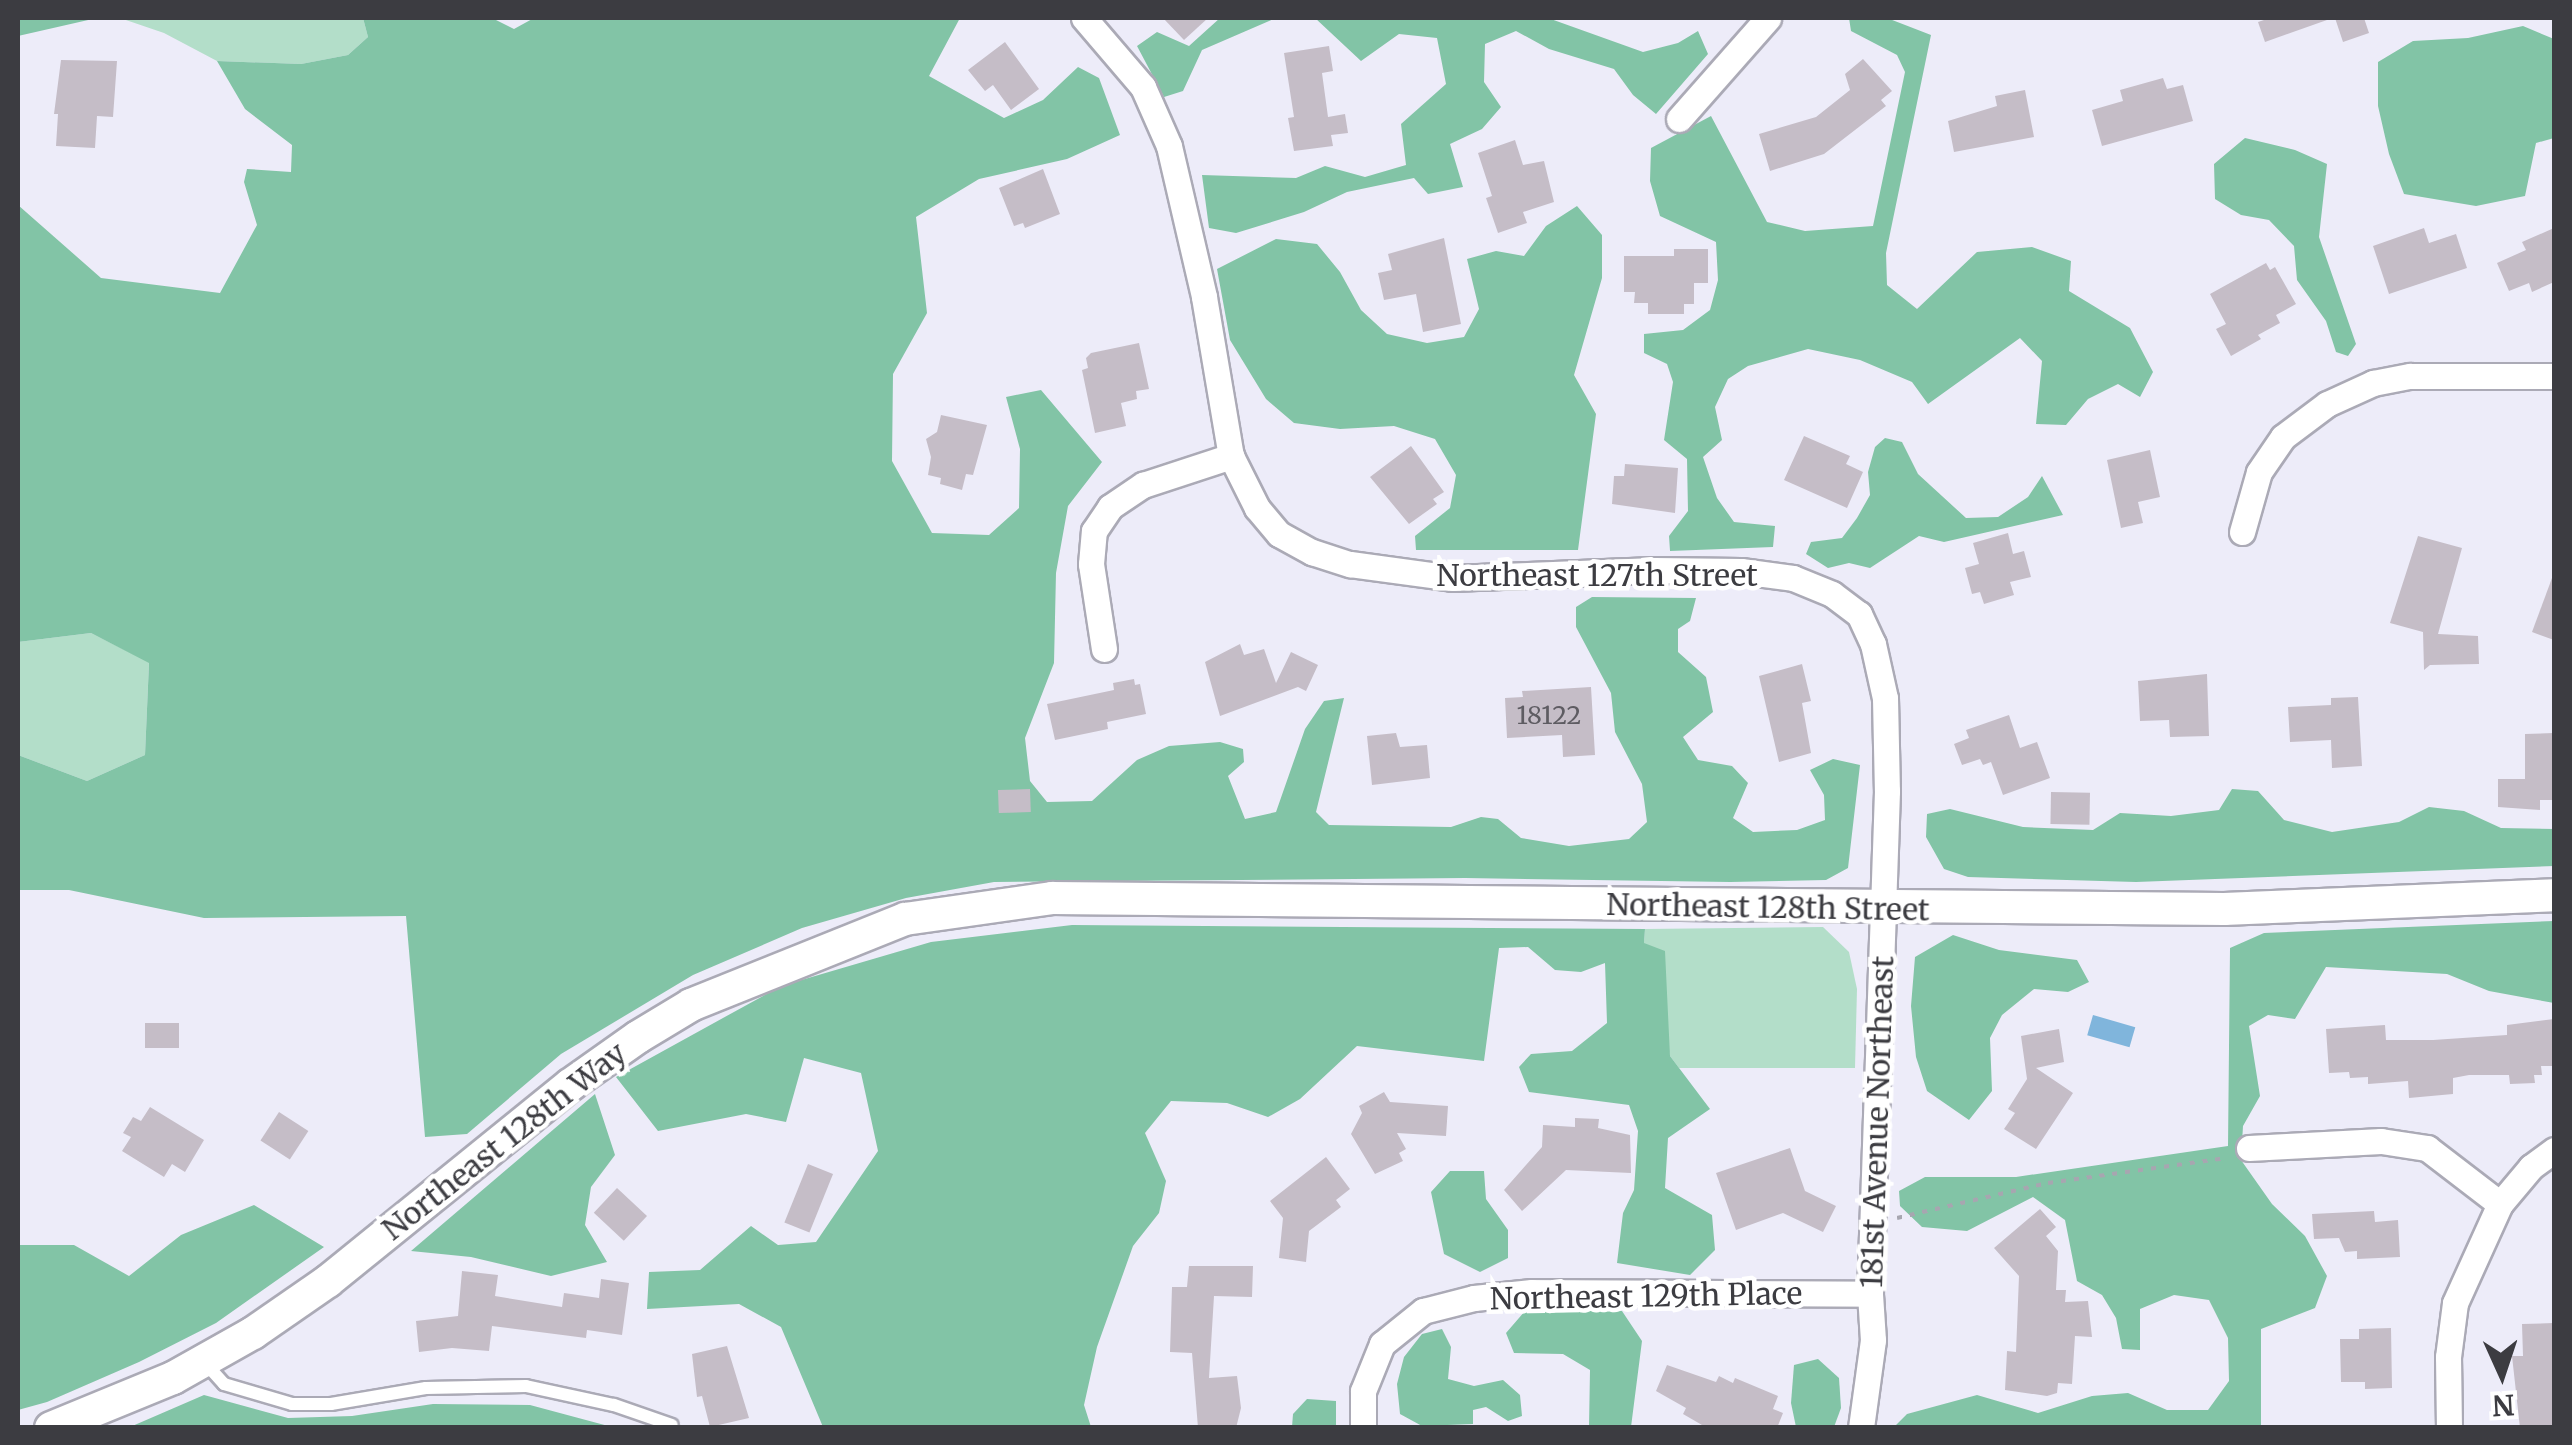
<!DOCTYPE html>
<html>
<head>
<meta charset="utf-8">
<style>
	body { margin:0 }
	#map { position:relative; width:2572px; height:1445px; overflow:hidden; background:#edecf9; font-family:Merriweather,serif }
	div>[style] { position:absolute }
	.green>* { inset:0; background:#b3dec9 }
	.forest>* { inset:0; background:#82c4a6 }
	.water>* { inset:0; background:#80b5dc; transform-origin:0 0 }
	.building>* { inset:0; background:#c5bdc7; transform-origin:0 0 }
	.path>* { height:4px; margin-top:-2px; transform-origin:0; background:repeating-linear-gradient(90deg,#a7a6b0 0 5px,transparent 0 13px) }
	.roads { filter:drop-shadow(2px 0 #abaab6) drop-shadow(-2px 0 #abaab6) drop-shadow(0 2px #abaab6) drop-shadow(0 -2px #abaab6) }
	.service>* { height:12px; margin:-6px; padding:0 6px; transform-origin:6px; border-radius:6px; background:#fff }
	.minor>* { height:25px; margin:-12.5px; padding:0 12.5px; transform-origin:12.5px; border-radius:12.5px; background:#fff }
	.tertiary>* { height:32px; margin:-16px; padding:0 16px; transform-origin:16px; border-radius:16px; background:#fff }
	span { translate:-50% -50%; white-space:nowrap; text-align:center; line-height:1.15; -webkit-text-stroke:9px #fff; paint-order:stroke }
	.number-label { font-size:25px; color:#5e5c62 }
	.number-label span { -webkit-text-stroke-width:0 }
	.street-label { font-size:30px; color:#3c3c41 }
	.frame { position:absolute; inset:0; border:20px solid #3c3c41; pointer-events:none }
	.north { position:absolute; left:2452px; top:1325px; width:100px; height:100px; -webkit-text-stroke:8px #fff; paint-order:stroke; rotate:177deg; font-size:28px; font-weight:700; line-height:40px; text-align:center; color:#3c3c41 }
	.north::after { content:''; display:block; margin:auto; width:35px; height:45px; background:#3c3c41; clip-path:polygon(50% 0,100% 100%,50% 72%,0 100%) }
</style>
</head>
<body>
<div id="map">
	<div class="green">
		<div style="clip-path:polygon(120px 18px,363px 18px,368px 37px,348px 55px,301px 64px,217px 61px,164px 33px)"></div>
		<div style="clip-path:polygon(91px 633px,149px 662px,145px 755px,87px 781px,18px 755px,18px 642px)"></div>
		<div style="clip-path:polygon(1823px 927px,1849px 952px,1857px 989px,1855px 1068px,1679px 1068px,1670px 1056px,1644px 943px,1645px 929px)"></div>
	</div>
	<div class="forest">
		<div style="clip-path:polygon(18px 18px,97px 18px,18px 36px)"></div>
		<div style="clip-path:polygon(363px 18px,492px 18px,514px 29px,534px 18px,960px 18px,929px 76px,1004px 118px,1043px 100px,1078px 67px,1099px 78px,1120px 135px,1067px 159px,979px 179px,916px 217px,927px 313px,893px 374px,892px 461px,932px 533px,989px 535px,1019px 508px,1020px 449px,1006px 397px,1041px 390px,1102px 462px,1068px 506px,1056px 573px,1054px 663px,1025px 738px,1030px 781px,1047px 802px,1092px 801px,1137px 760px,1169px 746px,1220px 742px,1243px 749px,1244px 762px,1228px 776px,1245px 819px,1276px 812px,1305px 729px,1324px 701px,1344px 698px,1316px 812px,1329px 825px,1451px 827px,1481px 817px,1498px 819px,1521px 838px,1569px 846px,1629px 839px,1647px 822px,1642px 784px,1615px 732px,1611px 693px,1576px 627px,1576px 607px,1592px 597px,1696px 598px,1690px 621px,1678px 629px,1678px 652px,1706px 677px,1713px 712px,1683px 737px,1698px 760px,1732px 766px,1748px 783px,1733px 818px,1753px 832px,1797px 830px,1825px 820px,1824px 795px,1810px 770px,1833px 759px,1860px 765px,1848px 868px,1826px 880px,1730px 882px,1465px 878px,994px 882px,906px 898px,802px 928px,693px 975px,561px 1054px,467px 1134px,425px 1137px,406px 916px,204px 918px,69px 890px,18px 890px,18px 755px,87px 781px,145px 755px,149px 663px,91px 633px,18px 642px,18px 205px,101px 278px,220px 293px,257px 225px,244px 182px,247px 169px,291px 172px,292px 145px,245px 109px,217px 61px,301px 64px,348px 55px,368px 37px)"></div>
		<div style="clip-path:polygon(1220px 18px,1276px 18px,1202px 50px,1183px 91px,1164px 97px,1137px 46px,1157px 32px,1189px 46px)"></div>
		<div style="clip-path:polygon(1315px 18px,1548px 18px,1643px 52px,1678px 43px,1698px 31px,1708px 54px,1656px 114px,1633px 95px,1614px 69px,1549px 49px,1516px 31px,1485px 44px,1484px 82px,1501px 107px,1482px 129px,1450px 144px,1463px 187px,1428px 194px,1414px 178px,1347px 192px,1304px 212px,1236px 233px,1209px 228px,1202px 175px,1296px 178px,1325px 166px,1365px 177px,1406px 165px,1401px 124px,1446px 84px,1437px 38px,1399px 34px,1361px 61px)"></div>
		<div style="clip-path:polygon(1849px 18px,1887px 18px,1931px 35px,1886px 253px,1887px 285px,1917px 309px,1977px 252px,2032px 247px,2071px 261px,2069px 291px,2130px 328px,2153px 372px,2140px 397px,2118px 384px,2088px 399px,2066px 425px,2036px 424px,2042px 361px,2020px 338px,1928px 404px,1912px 382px,1860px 360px,1808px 349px,1748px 366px,1728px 379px,1715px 407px,1722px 440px,1703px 457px,1717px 498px,1734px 522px,1775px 526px,1773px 547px,1670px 551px,1669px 536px,1688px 511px,1687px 459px,1664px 440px,1673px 382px,1667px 364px,1644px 353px,1644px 334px,1683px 330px,1710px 310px,1718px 280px,1716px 242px,1660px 216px,1650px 181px,1651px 148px,1711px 116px,1767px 222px,1805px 231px,1873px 226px,1905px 72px,1897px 55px,1851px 31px)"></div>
		<div style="clip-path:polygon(2523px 26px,2554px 39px,2554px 138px,2536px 143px,2525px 196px,2476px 206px,2404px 194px,2389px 154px,2378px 106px,2378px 62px,2413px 41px,2468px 38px)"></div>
		<div style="clip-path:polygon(2245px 138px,2295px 150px,2327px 164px,2319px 237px,2356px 344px,2348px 356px,2336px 352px,2326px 321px,2297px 280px,2294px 246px,2269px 220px,2241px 215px,2215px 199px,2214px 164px)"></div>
		<div style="clip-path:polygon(1577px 206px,1602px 235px,1602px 278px,1574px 375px,1596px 414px,1578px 550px,1416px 550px,1415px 536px,1450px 508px,1456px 475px,1435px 439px,1394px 426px,1340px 429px,1294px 423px,1266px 399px,1230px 340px,1217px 269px,1276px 239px,1317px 244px,1340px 272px,1361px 310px,1387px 334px,1427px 343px,1464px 337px,1479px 309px,1467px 259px,1496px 251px,1524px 256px,1546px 226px)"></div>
		<div style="clip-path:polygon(1885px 438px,1902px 442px,1918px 474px,1966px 518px,1998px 517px,2028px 497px,2042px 476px,2063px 515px,1944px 542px,1919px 536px,1870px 568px,1849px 563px,1828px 568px,1806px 554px,1811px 542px,1842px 538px,1857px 518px,1870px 495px,1868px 472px,1875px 447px)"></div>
		<div style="clip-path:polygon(2232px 789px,2258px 791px,2284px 820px,2332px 832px,2399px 822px,2429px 807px,2464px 811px,2501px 828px,2554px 829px,2554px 866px,2136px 882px,1968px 877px,1944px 869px,1926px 837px,1927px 814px,1950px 809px,2023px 827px,2093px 830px,2120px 813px,2171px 816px,2219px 810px)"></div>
		<div style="clip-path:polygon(2554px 921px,2554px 1003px,2489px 991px,2447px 974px,2326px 967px,2295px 1019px,2268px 1015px,2249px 1026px,2260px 1096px,2243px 1126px,2241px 1160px,2272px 1204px,2305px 1236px,2327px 1276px,2315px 1308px,2261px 1329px,2261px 1427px,1893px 1428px,1907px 1414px,1977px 1395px,2038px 1413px,2092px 1396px,2128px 1393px,2167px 1410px,2208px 1410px,2229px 1381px,2228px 1338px,2209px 1300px,2174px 1295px,2140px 1309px,2140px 1350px,2122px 1349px,2116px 1318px,2102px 1295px,2077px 1281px,2065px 1220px,2033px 1197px,1967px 1231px,1922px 1227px,1900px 1206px,1899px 1191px,1925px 1177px,2016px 1177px,2228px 1146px,2230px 948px,2264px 933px)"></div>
		<div style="clip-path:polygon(1072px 925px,1645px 929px,1644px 943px,1665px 951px,1670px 1056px,1710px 1109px,1668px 1138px,1665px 1188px,1712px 1215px,1715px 1250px,1690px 1275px,1617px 1263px,1623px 1213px,1634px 1190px,1638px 1131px,1629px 1105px,1529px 1092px,1519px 1067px,1531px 1054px,1572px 1051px,1607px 1023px,1605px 963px,1581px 972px,1555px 970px,1528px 947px,1499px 948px,1484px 1061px,1357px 1046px,1300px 1099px,1268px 1117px,1227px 1103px,1171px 1101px,1145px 1133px,1166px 1181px,1159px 1213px,1133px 1246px,1097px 1347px,1084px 1405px,1091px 1427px,823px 1427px,781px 1327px,739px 1304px,647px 1309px,649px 1272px,700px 1270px,751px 1226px,778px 1245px,816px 1242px,878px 1151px,861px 1073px,804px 1058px,786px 1122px,746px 1114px,658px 1131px,616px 1077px,781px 986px,931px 942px)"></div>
		<div style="clip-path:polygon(1953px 935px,1999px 950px,2077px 960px,2089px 982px,2068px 992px,2034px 989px,2002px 1015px,1990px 1038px,1992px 1091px,1969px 1120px,1927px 1091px,1916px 1057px,1911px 1006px,1915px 957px)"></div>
		<div style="clip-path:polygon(595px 1094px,615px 1155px,591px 1187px,585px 1225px,607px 1262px,551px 1276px,471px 1257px,411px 1251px)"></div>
		<div style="clip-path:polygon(1450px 1171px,1484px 1171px,1486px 1199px,1508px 1230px,1508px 1258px,1480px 1272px,1444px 1254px,1431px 1192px)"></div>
		<div style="clip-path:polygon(254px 1205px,324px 1247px,216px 1323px,139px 1362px,47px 1402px,18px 1410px,18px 1245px,74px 1245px,129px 1276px,181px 1235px)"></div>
		<div style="clip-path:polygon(1525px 1311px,1622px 1311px,1642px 1341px,1631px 1427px,1589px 1427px,1590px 1370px,1563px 1354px,1514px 1353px,1506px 1333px)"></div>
		<div style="clip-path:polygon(1442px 1329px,1451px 1347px,1448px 1379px,1474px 1386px,1503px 1380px,1520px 1395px,1522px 1416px,1508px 1421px,1486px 1407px,1473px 1410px,1473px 1424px,1422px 1426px,1400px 1414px,1397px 1384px,1404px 1357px,1422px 1334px)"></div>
		<div style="clip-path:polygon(1818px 1359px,1839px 1378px,1841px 1408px,1834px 1427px,1796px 1427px,1791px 1403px,1794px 1365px)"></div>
		<div style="clip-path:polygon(204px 1395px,288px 1418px,352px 1416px,433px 1404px,530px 1405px,612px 1427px,130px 1427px)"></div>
		<div style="clip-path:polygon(1307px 1399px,1336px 1401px,1336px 1427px,1292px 1427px,1293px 1414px)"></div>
	</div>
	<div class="water">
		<div style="left:2093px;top:1015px;width:44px;height:21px;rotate:16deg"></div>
	</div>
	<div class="building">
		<div style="clip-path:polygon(1163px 18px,1208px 18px,1184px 40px)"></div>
		<div style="clip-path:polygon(2270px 18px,2327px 18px,2327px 20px,2265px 42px,2258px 22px)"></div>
		<div style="clip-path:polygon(2335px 18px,2364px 18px,2369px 33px,2343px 42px)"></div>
		<div style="clip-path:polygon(1005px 42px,1039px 89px,1011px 110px,993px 85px,985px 91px,968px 70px)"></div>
		<div style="clip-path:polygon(1329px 46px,1333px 71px,1322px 73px,1328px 117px,1345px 114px,1348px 133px,1331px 135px,1333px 146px,1294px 151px,1288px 118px,1294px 117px,1284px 53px)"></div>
		<div style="clip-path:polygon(1863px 59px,1892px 91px,1881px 100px,1886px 106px,1824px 154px,1770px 171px,1759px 134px,1816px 117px,1850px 90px,1845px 74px)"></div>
		<div style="clip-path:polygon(61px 60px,117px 61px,113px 117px,97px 116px,95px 148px,56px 146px,58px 114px,54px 114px)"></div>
		<div style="clip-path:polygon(2163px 78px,2167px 89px,2183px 85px,2193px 121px,2102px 146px,2092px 110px,2123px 101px,2120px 90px)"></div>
		<div style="clip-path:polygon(2025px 90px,2034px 137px,1954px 152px,1948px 121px,1997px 106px,1995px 96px)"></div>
		<div style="clip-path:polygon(1515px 140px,1523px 165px,1544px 161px,1554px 202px,1523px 212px,1527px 223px,1498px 233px,1486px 198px,1492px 196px,1478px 153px)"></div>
		<div style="clip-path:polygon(1043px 169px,1060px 214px,1025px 228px,1023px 223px,1014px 226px,999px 188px)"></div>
		<div style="clip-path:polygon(2424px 228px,2429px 243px,2456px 234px,2467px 268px,2389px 294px,2373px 246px)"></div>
		<div style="clip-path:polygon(2554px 228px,2554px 282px,2532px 292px,2529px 283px,2509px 291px,2497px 263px,2526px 250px,2522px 242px)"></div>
		<div style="clip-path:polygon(1444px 238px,1461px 324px,1423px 332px,1416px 294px,1384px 300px,1378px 273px,1392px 270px,1388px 254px)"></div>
		<div style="clip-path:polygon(1674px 249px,1708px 249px,1708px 283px,1694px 283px,1694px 304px,1684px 304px,1684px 314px,1648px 314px,1648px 303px,1634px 303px,1635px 292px,1624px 292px,1624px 256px,1674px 256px)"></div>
		<div style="clip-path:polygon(2266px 263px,2270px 270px,2275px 267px,2296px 304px,2276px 315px,2280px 323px,2258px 335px,2261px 339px,2231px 356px,2216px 329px,2226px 324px,2210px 294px)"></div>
		<div style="clip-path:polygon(1139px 343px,1149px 389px,1136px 391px,1137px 399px,1121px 403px,1126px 426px,1095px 433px,1082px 370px,1088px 368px,1086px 358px,1091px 353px)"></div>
		<div style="clip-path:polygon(941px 415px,987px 425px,973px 475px,966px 474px,962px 490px,940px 484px,941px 478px,928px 475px,931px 457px,926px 439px,937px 432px)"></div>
		<div style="clip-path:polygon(1804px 436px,1850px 456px,1846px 464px,1863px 472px,1847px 508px,1784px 480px)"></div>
		<div style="clip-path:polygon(1411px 446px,1444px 492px,1433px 499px,1437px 504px,1409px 524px,1370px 477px)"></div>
		<div style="clip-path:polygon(2150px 450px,2160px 497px,2138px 502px,2143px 523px,2121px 528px,2107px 460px)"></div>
		<div style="clip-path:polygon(1625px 464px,1678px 468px,1675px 513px,1612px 504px,1614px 476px,1624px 476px)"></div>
		<div style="clip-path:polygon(2008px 533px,2013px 554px,2024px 551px,2031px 577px,2010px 582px,2014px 595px,1984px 604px,1980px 592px,1972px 594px,1965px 568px,1979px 564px,1973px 543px)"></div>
		<div style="clip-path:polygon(2418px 536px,2462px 548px,2438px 634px,2478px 636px,2479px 664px,2430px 665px,2424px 670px,2423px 632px,2390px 623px)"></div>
		<div style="clip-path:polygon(2552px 578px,2554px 578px,2554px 640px,2532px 632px)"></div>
		<div style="clip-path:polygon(1240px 644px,1244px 655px,1264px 649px,1276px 683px,1291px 652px,1318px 665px,1306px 691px,1298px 687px,1220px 716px,1205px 662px)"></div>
		<div style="clip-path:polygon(1802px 664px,1811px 701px,1802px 703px,1811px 753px,1779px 762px,1759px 676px)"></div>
		<div style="clip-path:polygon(2207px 674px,2209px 736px,2170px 737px,2169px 720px,2140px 721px,2138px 681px)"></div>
		<div style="clip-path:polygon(1134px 679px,1135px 685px,1140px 684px,1146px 714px,1107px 722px,1108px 729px,1055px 740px,1047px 704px,1114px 690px,1113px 683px)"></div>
		<div style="clip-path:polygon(1591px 687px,1595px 755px,1563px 757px,1562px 735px,1507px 738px,1505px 698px,1523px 697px,1522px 691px)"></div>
		<div style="clip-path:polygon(2358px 697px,2362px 766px,2332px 768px,2331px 740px,2290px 742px,2288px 707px,2331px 705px,2331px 698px)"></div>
		<div style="clip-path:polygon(2009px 715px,2020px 748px,2037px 742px,2050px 778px,2003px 795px,1991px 762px,1983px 765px,1980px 759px,1962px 765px,1954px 744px,1969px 738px,1966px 730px)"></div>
		<div style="clip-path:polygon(1396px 733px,1400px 747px,1427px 745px,1430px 778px,1372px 785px,1367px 736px)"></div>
		<div style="clip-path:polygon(2554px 733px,2554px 800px,2540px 800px,2540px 810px,2498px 807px,2498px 779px,2525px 779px,2525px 734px)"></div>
		<div style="left:1030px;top:789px;width:23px;height:32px;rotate:88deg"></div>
		<div style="left:2051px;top:792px;width:39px;height:32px;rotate:1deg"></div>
		<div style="clip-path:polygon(2554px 1019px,2554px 1066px,2541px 1066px,2542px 1075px,2534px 1075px,2535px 1083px,2510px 1084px,2509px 1075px,2469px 1075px,2453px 1078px,2453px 1094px,2409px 1098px,2408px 1081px,2368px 1084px,2368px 1077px,2350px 1078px,2349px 1072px,2329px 1073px,2326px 1029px,2385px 1025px,2386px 1040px,2433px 1040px,2507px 1035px,2507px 1025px)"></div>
		<div style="left:145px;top:1023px;width:34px;height:25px"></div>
		<div style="clip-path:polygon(2059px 1029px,2064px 1062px,2036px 1068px,2073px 1093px,2036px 1149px,2004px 1129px,2015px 1113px,2008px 1109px,2027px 1079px,2021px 1036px)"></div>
		<div style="clip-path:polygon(1384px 1092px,1390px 1102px,1448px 1106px,1446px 1136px,1397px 1133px,1406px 1149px,1399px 1153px,1403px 1161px,1375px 1174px,1351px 1134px,1362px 1113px,1359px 1106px)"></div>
		<div style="clip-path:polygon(150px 1107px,204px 1140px,185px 1172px,172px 1164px,164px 1177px,122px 1151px,131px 1137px,123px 1133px,133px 1117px,141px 1121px)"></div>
		<div style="left:279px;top:1112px;width:35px;height:34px;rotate:33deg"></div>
		<div style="clip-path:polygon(1575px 1118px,1599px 1119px,1598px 1128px,1630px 1135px,1631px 1173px,1566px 1170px,1522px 1211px,1504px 1190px,1542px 1147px,1543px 1125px,1575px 1127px)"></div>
		<div style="clip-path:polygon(1790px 1148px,1805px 1191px,1836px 1206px,1823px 1232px,1783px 1213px,1736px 1230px,1716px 1173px)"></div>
		<div style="clip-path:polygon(1326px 1157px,1350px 1189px,1336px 1200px,1341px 1207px,1309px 1231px,1306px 1262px,1279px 1258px,1283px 1218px,1270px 1201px)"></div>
		<div style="left:808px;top:1164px;width:27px;height:63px;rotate:22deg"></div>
		<div style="left:617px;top:1188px;width:41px;height:34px;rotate:43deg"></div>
		<div style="clip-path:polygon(2040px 1209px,2056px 1227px,2046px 1236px,2058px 1251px,2056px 1290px,2066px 1290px,2065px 1302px,2088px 1301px,2092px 1337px,2075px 1336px,2072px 1384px,2058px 1383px,2057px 1393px,2047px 1396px,2005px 1390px,2007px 1351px,2016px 1352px,2019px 1276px,1994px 1248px)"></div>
		<div style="clip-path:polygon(2374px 1211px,2375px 1222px,2398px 1220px,2400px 1257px,2357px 1259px,2357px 1251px,2345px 1252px,2339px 1238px,2314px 1239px,2312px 1214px)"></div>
		<div style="clip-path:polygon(1189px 1266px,1253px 1266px,1252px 1297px,1214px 1296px,1209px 1378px,1237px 1376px,1241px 1408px,1236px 1428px,1198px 1428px,1192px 1353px,1170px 1352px,1172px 1287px,1187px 1287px)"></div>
		<div style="clip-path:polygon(462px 1271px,498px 1275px,495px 1296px,562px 1307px,564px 1293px,599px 1298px,601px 1279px,629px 1283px,622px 1335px,587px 1330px,586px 1338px,492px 1326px,489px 1351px,452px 1348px,419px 1352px,416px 1321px,458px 1316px)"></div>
		<div style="clip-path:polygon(2554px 1323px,2554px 1428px,2520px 1428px,2512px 1356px,2523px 1356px,2522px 1324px)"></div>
		<div style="clip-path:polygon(2391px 1328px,2392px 1388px,2365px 1389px,2365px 1382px,2341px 1382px,2340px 1339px,2359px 1339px,2359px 1329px)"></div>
		<div style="clip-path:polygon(727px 1346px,749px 1418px,710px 1427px,702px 1396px,697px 1397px,692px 1354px)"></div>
		<div style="clip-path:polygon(1667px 1365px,1716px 1382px,1719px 1376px,1733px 1383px,1735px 1378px,1778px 1396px,1773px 1409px,1783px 1413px,1777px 1428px,1702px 1425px,1683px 1414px,1686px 1408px,1656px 1391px)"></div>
	</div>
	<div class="path">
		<div style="left:1897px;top:1218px;width:155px;rotate:-13.1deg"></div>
		<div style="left:2048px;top:1183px;width:180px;rotate:-8deg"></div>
	</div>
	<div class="roads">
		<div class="service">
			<div style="left:206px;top:1364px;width:27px;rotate:48deg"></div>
			<div style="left:224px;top:1384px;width:71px;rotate:16.4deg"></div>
			<div style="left:292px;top:1404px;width:39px"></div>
			<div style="left:331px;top:1404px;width:96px;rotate:-9.6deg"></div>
			<div style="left:426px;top:1388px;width:100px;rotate:-1.1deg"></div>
			<div style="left:526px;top:1386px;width:90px;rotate:12.2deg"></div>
			<div style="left:614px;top:1405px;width:61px;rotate:19deg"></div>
		</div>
		<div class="minor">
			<div style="left:1084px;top:18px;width:91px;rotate:49.5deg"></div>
			<div style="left:1143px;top:87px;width:64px;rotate:66.2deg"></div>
			<div style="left:1169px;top:146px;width:155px;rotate:76.9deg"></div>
			<div style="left:1204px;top:297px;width:161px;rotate:80.4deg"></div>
			<div style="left:1231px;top:456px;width:58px;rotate:63.4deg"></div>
			<div style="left:1257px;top:508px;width:34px;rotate:50deg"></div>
			<div style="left:1279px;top:534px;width:38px;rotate:29deg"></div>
			<div style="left:1312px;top:552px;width:40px;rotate:18deg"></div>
			<div style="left:1350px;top:564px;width:103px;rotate:7.8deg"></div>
			<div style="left:1452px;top:578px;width:202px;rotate:-2.3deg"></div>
			<div style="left:1654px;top:570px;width:87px;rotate:0.7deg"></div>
			<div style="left:1741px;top:571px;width:52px;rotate:7.7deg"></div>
			<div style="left:1793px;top:578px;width:42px;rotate:22.3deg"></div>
			<div style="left:1832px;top:594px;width:34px;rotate:37deg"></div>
			<div style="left:1859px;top:614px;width:33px;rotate:65deg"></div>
			<div style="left:1873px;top:644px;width:55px;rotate:77.5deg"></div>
			<div style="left:1885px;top:698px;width:93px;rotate:88.8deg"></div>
			<div style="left:1887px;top:791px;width:503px;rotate:91.94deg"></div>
			<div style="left:1870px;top:1294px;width:46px;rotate:86.3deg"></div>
			<div style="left:1873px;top:1340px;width:89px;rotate:97.8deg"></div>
			<div style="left:1679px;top:119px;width:135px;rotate:-48.6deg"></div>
			<div style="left:2242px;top:532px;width:62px;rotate:-74.2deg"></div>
			<div style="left:2259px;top:472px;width:42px;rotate:-55.6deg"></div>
			<div style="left:2283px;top:437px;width:55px;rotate:-36.9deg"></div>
			<div style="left:2327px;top:404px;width:51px;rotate:-24.5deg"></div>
			<div style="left:2373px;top:383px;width:38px;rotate:-11deg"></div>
			<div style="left:2410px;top:376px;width:144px"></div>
			<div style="left:1104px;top:649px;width:86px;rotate:-98.7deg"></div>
			<div style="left:1091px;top:564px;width:33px;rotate:-85deg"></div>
			<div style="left:1094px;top:531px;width:29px;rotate:-56deg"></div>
			<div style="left:1110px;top:507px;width:40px;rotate:-34deg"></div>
			<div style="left:1143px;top:485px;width:93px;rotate:-18.2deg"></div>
			<div style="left:2249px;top:1148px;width:132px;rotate:-3deg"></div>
			<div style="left:2381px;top:1141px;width:47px;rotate:8.7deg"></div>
			<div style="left:2427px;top:1148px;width:92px;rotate:37.5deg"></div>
			<div style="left:1363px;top:1428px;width:37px;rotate:-90deg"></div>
			<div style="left:1363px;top:1391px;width:51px;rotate:-68deg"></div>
			<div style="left:1382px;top:1344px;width:53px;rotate:-38.8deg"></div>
			<div style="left:1423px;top:1311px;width:53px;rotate:-14.3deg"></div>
			<div style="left:1474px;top:1298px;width:58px;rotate:-5.9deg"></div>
			<div style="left:1532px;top:1292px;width:338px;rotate:0.3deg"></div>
			<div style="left:2449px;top:1428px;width:71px;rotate:-90.8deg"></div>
			<div style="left:2448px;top:1357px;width:54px;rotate:-82.6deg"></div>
			<div style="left:2455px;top:1303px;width:109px;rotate:-65.6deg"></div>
			<div style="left:2500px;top:1204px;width:48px;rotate:-50deg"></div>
			<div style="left:2531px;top:1167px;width:29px;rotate:-36deg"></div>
		</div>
		<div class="tertiary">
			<div style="left:51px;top:1428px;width:132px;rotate:-22.3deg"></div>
			<div style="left:173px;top:1378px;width:92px;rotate:-29.4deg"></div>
			<div style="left:253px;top:1333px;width:91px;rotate:-34.7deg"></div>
			<div style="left:328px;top:1281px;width:311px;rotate:-39deg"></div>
			<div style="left:570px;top:1085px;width:83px;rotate:-35.2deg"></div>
			<div style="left:638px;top:1037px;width:62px;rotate:-31.1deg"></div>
			<div style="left:691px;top:1005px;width:231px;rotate:-21.9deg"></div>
			<div style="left:905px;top:919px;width:148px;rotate:-8.1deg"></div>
			<div style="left:1052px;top:898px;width:1172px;rotate:0.54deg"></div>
			<div style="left:2224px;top:909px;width:330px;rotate:-2.4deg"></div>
		</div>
	</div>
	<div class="number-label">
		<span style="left:1549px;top:715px">18122</span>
	</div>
	<div class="street-label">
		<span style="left:1597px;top:575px">Northeast 127th Street</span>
		<span style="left:1768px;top:907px;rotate:1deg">Northeast 128th Street</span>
		<span style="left:1877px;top:1122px;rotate:-88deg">181st Avenue Northeast</span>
		<span style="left:504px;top:1141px;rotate:-38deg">Northeast 128th Way</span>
		<span style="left:1646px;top:1296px;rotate:-1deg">Northeast 129th Place</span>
	</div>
	<div class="frame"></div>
	<div class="north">N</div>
</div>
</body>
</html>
